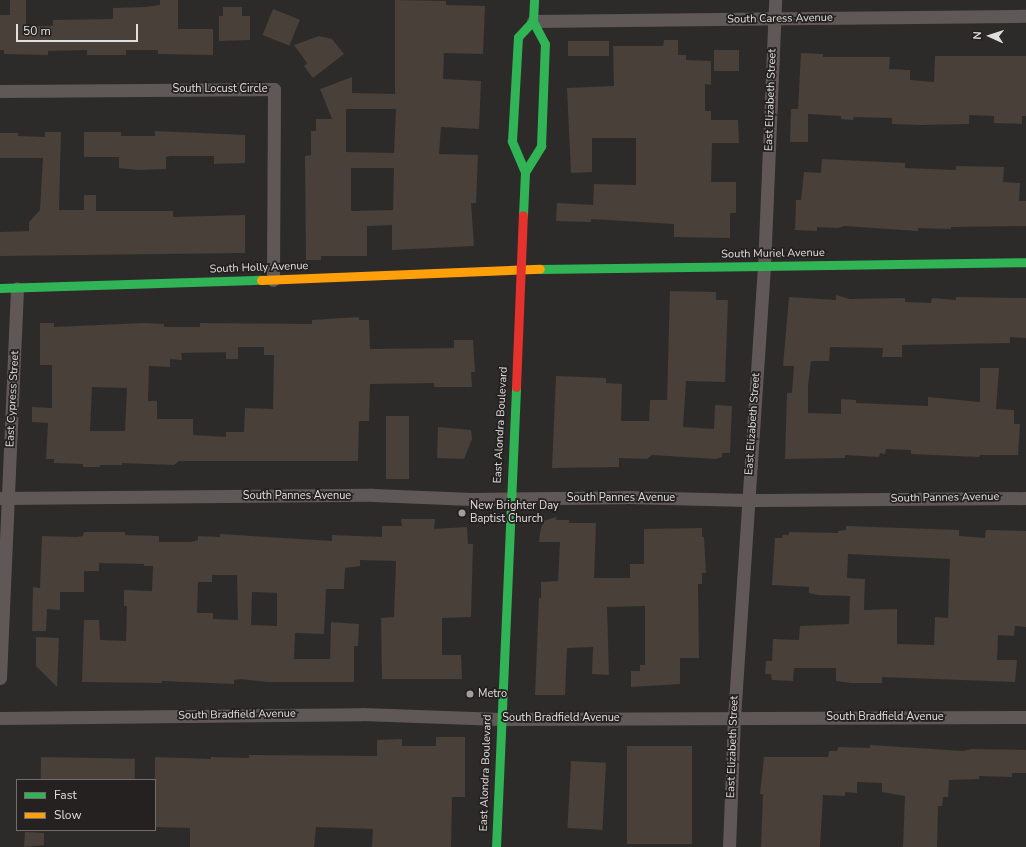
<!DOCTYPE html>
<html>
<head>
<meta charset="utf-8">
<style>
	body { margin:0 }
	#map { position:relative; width:1026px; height:847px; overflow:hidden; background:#2c2b2a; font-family:"Nunito Sans",sans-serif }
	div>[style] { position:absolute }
	.building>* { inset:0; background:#484039; transform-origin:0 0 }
	.street>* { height:13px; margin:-6.5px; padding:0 6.5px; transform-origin:6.5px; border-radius:6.5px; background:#605857 }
	.fast>* { height:9px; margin:-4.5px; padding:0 4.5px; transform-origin:4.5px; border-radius:4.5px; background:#30b455 }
	.slow>* { height:9px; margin:-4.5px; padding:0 4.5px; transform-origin:4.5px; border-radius:4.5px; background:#ff9f0a }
	.jam>* { height:9px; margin:-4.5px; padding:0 4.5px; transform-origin:4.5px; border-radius:4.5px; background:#e5322d }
	.dots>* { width:11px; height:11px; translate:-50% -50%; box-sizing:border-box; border:2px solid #242120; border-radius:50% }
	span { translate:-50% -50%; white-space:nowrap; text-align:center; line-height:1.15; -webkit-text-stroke:3.5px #242120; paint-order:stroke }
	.street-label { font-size:11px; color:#e1dfde }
	.poi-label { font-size:11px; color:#e1dfde }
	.left { translate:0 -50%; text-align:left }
	.legend { position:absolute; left:16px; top:779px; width:140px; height:52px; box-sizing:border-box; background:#242120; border:1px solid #706d6c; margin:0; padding:5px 7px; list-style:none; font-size:12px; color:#e1dfde }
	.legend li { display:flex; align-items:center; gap:8px; height:20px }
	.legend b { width:20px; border:1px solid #706d6c }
	.north { position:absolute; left:970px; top:16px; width:40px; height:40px; -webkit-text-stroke:3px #242120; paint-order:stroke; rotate:273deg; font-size:11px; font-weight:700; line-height:16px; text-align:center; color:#e1dfde }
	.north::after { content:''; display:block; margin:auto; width:14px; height:18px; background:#e1dfde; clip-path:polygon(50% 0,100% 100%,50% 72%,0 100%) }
	.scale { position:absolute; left:16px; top:24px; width:122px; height:18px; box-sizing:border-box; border:2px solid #e1dfde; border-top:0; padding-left:5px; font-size:12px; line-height:14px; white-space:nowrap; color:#e1dfde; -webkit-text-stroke:3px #242120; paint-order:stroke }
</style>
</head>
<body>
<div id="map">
	<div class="building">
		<div style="clip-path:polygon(10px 0,26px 0,26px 26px,53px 26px,53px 20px,113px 19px,113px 8px,145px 7px,160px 5px,160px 0,178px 0,178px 29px,213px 29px,213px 55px,158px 54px,158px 50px,126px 50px,126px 55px,87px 55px,87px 50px,48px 51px,48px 55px,4px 54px,4px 50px,0 50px,0 15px,10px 15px)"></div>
		<div style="clip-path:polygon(evenodd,395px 0,446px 1px,446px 5px,485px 6px,483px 54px,444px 53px,443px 79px,481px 81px,479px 129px,441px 127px,439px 154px,478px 155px,476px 203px,471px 203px,474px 246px,392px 250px,392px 225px,367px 226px,367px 256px,321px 256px,321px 260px,306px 260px,305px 156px,311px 155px,311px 131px,316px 131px,316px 119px,332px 119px,320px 89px,352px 77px,352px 93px,395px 94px,395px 0,346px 109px,396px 109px,394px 153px,346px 152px,346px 109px,395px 0,351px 168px,394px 168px,393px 210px,351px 211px,351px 168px)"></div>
		<div style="clip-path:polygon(223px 7px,242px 7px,242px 16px,250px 16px,250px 40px,219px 41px,219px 16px,223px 16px)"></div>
		<div style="left:273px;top:9px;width:29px;height:28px;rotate:22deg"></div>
		<div style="clip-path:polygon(319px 36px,332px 39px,344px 54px,313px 78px,304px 66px,307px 63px,294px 45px)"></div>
		<div style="clip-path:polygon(664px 40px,678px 40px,678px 55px,686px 55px,686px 60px,711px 61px,711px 85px,705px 84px,705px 111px,711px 111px,711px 120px,738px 120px,739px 143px,712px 143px,711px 182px,736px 182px,736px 213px,730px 213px,730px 238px,674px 237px,674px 224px,591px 219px,591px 222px,556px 221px,557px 203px,593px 205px,594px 184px,636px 185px,636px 138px,592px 138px,592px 172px,571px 173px,567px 88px,614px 86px,613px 46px,663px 46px)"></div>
		<div style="left:568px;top:41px;width:41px;height:15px"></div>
		<div style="left:714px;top:50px;width:25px;height:21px"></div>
		<div style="clip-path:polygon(801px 53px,823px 54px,823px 57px,890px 57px,889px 69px,910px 70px,910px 80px,934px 82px,935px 56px,1026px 56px,1026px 116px,1022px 116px,1022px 124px,994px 123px,994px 116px,969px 115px,969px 124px,921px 125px,892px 124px,892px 118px,854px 117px,853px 120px,841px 119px,841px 116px,808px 114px,808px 142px,790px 142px,791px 109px,798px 109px)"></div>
		<div style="clip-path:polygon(155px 131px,245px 135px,245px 163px,214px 164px,214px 156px,170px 156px,166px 157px,166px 169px,139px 170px,119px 168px,119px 157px,84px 157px,84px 132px,121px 132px,121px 136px,155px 136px)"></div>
		<div style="clip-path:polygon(45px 132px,61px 132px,59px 210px,84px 210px,84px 195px,96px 195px,96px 211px,173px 211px,173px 217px,245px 215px,245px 253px,0 256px,0 232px,29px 231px,29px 222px,40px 210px,43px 158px,0 158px,0 133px,18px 133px,18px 136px,45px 137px)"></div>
		<div style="clip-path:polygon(822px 159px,905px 163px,905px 168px,956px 170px,956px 166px,1004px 167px,1003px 182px,1020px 183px,1019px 201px,1026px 201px,1026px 226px,951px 227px,951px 229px,918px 228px,918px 231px,844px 226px,838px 228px,817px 227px,817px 231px,795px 230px,796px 200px,801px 200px,804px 172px,821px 173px)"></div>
		<div style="clip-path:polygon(670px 291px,716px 292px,716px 300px,728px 300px,725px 382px,686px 381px,683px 427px,714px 429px,715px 405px,732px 406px,730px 453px,722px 453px,722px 457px,716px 459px,652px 455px,647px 459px,619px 458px,619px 467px,552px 468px,556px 376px,606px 378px,606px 383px,622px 384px,621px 421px,649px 421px,650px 400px,667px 400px)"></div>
		<div style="clip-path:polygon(836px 295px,850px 299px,905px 298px,905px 302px,931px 303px,932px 298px,956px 300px,956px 297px,1026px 298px,1026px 338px,1010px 337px,1010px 343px,902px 345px,902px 357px,882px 357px,883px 348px,830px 347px,829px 361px,811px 361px,808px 386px,808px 413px,841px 414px,841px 399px,856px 400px,856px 403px,928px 406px,928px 397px,980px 402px,980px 368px,999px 368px,996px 409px,1014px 410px,1014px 424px,1020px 424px,1018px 455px,980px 455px,979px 457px,911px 454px,911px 450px,886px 449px,885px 454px,880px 453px,879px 457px,845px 455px,845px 458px,785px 459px,787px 393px,792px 393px,794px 366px,783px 366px,789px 297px,836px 300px)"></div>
		<div style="clip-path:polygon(evenodd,359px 317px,359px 320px,369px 320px,370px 349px,454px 348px,454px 340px,473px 340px,475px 372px,471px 372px,472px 387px,434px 387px,434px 383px,370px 384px,369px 421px,359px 421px,358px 461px,179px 461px,174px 465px,122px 463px,122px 465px,100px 465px,100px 467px,83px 467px,83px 464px,54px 463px,54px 459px,46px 459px,48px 423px,32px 422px,32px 407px,52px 408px,52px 365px,40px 365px,40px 323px,54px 323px,54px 327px,144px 323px,164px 324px,164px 327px,200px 327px,200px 323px,312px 324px,312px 320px,359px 317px,238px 347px,264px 347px,264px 355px,274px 355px,273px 409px,245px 408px,244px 432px,226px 432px,226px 437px,193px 435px,193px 419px,157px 419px,157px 401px,148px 401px,149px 366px,170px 367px,170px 359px,182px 360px,181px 353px,226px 352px,226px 359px,238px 359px,238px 347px,359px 317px,92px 387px,127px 388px,125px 431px,90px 431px,92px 387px)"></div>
		<div style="left:386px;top:416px;width:23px;height:63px"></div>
		<div style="clip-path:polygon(438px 427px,471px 430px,472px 439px,464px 459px,437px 458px)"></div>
		<div style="clip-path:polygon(556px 517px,556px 520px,569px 520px,569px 523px,596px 523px,594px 578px,630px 578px,630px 564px,644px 564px,644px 529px,702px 528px,702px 537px,704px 537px,706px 573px,702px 573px,702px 584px,698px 584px,699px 658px,680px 658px,680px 684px,631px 687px,631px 671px,640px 671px,640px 665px,645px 665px,645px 606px,607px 607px,609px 675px,592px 674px,593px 647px,567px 648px,565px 695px,535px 695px,539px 598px,541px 598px,541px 582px,558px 581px,560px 542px,539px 542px,540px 533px,543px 521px)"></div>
		<div style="clip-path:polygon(evenodd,401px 519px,435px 519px,434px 529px,467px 527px,468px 544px,473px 544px,471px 617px,442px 618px,442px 655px,461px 655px,462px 679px,382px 679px,381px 618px,394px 617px,396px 561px,360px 560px,360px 566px,345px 568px,344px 589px,326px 589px,324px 634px,295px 633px,294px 659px,330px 659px,331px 622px,359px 624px,358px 646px,354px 646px,354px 682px,268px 682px,241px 679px,234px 680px,234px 684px,162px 681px,162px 683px,82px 682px,84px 620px,99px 620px,100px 640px,126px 641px,127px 606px,124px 606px,124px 590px,152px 591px,153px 566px,144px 566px,144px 564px,99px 563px,99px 571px,84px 571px,84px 592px,60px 592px,60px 610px,47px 609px,46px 631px,32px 631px,33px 587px,40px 588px,42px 536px,77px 537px,83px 536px,84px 532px,125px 532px,125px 535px,159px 536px,159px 542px,191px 542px,198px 540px,198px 536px,220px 537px,220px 534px,332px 541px,332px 535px,382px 537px,382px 526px,402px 526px,401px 519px,212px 575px,237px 575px,238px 620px,213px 619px,213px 613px,197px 613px,198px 582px,212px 582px,212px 575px,401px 519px,252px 592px,277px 593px,277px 626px,251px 625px,252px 592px)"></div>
		<div style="clip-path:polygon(evenodd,846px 526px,959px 530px,959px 536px,985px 538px,986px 530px,1026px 531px,1026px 627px,1015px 626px,1014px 636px,998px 635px,997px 660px,1017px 660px,1015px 682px,882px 677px,882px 683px,851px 683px,836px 681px,836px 668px,794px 668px,793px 681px,772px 680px,771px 674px,765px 674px,766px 661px,772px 661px,773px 639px,799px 640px,800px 626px,849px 624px,850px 596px,818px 595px,809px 593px,809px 587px,772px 585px,775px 538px,782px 538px,783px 535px,789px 535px,789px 532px,838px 533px,838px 531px,846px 530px,846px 526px,848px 554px,950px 559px,948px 618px,935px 617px,934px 645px,897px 644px,897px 609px,864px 610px,865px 579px,847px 578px,848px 554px)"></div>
		<div style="clip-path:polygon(36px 637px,59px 638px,57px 687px,36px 666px)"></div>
		<div style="clip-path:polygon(436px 737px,465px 737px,465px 797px,452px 797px,451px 847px,372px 847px,373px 829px,316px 827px,314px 847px,190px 847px,190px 828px,155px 827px,155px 757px,211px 759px,211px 757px,249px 758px,249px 755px,377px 756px,377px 740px,402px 739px,402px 746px,436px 746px)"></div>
		<div style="clip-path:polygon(870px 745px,963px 751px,972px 749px,1026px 750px,1026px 773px,1012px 773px,1012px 777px,979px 776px,979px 779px,949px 780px,948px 797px,943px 797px,942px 806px,938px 806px,937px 847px,903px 847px,905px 796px,882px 792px,882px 783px,857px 782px,857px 793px,845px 792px,845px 796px,823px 795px,820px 847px,761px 847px,763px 794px,760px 794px,764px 757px,828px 757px,829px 751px,837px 751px,838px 747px,870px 748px)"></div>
		<div style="left:627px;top:746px;width:65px;height:98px"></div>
		<div style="left:41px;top:757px;width:94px;height:23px;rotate:1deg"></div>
		<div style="left:571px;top:761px;width:35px;height:67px;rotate:3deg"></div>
		<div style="clip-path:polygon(25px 832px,44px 833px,44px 845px,24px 847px)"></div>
	</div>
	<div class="street">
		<div style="left:533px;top:21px;width:493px;rotate:-0.6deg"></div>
		<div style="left:0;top:91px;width:274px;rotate:-0.4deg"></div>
		<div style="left:274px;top:89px;width:191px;rotate:90.3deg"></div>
		<div style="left:0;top:498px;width:373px;rotate:-0.5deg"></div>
		<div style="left:373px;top:495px;width:99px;rotate:2.3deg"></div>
		<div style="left:472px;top:499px;width:153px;rotate:-0.7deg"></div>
		<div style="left:625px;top:497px;width:123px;rotate:1.4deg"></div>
		<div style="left:748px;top:500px;width:278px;rotate:-0.4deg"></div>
		<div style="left:0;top:678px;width:390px;rotate:-87.5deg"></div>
		<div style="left:0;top:718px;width:362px;rotate:-0.6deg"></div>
		<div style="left:362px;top:714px;width:138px;rotate:2.1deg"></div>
		<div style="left:500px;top:719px;width:526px;rotate:-0.22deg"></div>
		<div style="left:729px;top:847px;width:129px;rotate:-87.8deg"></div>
		<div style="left:734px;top:718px;width:452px;rotate:-86.2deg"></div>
		<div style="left:764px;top:267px;width:267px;rotate:-87.6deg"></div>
	</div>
	<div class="fast">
		<div style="left:525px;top:172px;width:31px;rotate:-58deg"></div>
		<div style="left:541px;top:146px;width:102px;rotate:-87.8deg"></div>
		<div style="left:545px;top:44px;width:26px;rotate:-118deg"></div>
		<div style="left:533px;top:21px;width:21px;rotate:-87deg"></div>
		<div style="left:523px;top:215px;width:43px;rotate:-87.3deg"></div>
		<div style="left:525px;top:172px;width:34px;rotate:-113deg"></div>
		<div style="left:512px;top:141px;width:104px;rotate:-86.7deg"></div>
		<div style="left:518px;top:37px;width:22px;rotate:-47deg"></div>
		<div style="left:540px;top:269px;width:486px;rotate:-0.8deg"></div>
		<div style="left:0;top:288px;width:261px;rotate:-1.8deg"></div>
		<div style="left:496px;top:847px;width:460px;rotate:-87.5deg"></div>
	</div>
	<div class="slow">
		<div style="left:261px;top:280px;width:279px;rotate:-2.3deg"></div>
	</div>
	<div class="jam">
		<div style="left:516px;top:387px;width:172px;rotate:-87.7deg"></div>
	</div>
	<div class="dots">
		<div style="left:462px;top:513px;background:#a2a09f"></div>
		<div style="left:470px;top:694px;background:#a2a09f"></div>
	</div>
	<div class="street-label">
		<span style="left:780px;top:19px;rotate:-1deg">South Caress Avenue</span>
		<span style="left:220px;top:89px">South Locust Circle</span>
		<span style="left:771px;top:100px;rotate:-88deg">East Elizabeth Street</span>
		<span style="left:773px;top:254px;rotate:-1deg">South Muriel Avenue</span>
		<span style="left:259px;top:268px;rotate:-2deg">South Holly Avenue</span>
		<span style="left:13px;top:399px;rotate:-87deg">East Cypress Street</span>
		<span style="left:753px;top:424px;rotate:-86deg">East Elizabeth Street</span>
		<span style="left:501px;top:425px;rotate:-87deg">East Alondra Boulevard</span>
		<span style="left:297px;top:496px">South Pannes Avenue</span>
		<span style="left:621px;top:498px">South Pannes Avenue</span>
		<span style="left:945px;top:498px;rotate:-1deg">South Pannes Avenue</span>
		<span style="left:237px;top:715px;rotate:-1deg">South Bradfield Avenue</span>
		<span style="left:885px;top:717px">South Bradfield Avenue</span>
		<span style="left:561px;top:718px">South Bradfield Avenue</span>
		<span style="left:733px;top:747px;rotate:-88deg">East Elizabeth Street</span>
		<span style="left:486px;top:773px;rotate:-88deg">East Alondra Boulevard</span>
	</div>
	<div class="poi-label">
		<span class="left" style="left:470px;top:513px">New Brighter Day<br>Baptist Church</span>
		<span class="left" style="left:478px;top:694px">Metro</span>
	</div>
	<ul class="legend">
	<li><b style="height:5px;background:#30b455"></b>Fast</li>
	<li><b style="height:5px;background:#ff9f0a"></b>Slow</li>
	</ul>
	<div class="north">N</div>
	<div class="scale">50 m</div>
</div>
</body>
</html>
